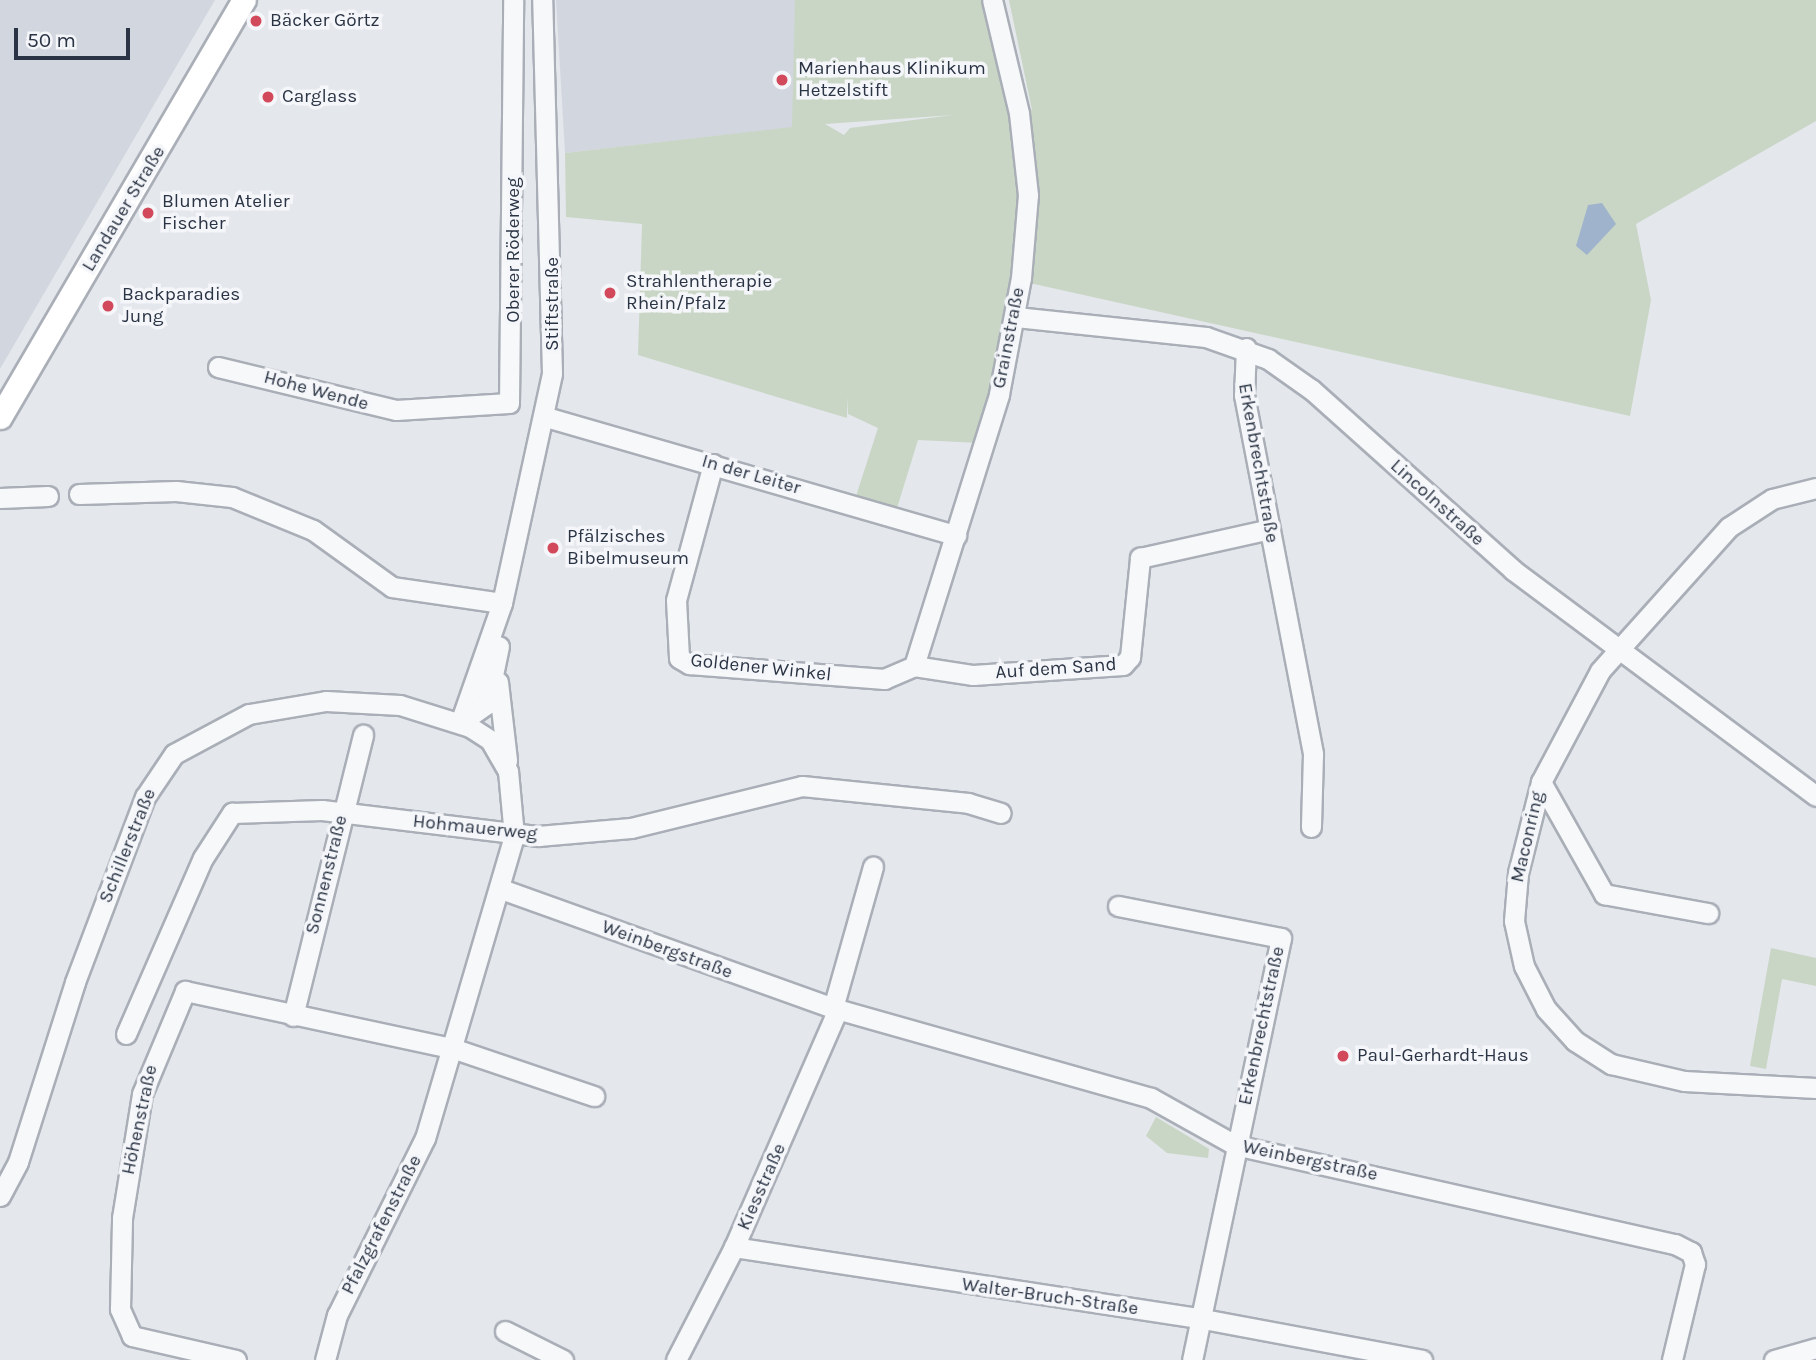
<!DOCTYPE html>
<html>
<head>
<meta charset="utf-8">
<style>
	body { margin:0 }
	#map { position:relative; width:1816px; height:1360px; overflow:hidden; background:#e4e7ec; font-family:Karla,sans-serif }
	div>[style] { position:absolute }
	.built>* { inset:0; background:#d2d6de }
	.green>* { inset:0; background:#c9d6c5 }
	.water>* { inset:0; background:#9fb4cc }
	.roads { filter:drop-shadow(2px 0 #a9aeb7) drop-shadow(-2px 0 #a9aeb7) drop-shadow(0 2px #a9aeb7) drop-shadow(0 -2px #a9aeb7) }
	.minor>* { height:19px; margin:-9.5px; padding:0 9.5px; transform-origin:9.5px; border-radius:9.5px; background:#f7f8fa }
	.major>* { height:23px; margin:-11.5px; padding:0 11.5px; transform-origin:11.5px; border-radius:11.5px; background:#fff }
	.dots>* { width:19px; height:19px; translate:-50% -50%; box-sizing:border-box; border:4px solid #f4f6f9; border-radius:50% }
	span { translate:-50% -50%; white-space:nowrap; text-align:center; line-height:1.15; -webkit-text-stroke:7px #f4f6f9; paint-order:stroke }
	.poi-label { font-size:19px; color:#2b3445 }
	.left { translate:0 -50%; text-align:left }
	.street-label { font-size:19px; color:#2b3445 }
	.scale { position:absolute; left:14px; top:28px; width:116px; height:32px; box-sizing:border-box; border:4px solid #2b3445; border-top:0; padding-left:9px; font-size:21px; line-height:24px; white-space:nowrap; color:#2b3445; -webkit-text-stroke:5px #f4f6f9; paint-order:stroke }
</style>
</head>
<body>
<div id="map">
	<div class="built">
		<div style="clip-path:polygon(0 0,215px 0,0 369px)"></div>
		<div style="clip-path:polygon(556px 0,985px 0,824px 124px,565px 153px)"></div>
	</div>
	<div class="green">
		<div style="clip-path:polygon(evenodd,795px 0,985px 0,1007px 110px,1032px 110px,1009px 0,1816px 0,1816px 121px,1636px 224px,1651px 300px,1630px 416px,1016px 280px,980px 443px,918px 440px,897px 508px,856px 496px,878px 428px,848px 414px,847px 397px,847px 418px,638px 355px,642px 224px,566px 217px,565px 153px,792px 127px,795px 0,953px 115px,850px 128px,844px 135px,825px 124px,953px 115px)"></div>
		<div style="clip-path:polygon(1771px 948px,1816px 958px,1816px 986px,1782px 979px,1766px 1069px,1750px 1066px)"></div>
		<div style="clip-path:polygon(1156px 1117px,1209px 1149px,1208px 1158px,1167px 1153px,1146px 1136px)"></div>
	</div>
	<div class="water">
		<div style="clip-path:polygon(1602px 203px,1616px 224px,1587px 255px,1576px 246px,1588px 205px)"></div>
	</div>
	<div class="roads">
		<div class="minor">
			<div style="left:1016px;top:317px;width:191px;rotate:6deg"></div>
			<div style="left:1206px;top:337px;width:66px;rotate:19.5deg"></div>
			<div style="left:1268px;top:359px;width:54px;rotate:35.2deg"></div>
			<div style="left:1312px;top:390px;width:270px;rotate:41.8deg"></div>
			<div style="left:1513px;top:570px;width:378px;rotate:36.7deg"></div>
			<div style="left:1246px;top:348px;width:47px;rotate:92.4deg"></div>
			<div style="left:1244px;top:395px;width:366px;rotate:79.1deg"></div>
			<div style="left:1313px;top:754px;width:73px;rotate:91.6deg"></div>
			<div style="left:218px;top:367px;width:183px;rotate:13.6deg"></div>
			<div style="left:396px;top:410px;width:113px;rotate:-3.5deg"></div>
			<div style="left:509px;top:403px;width:403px;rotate:-89.4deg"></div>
			<div style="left:546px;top:417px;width:427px;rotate:16.1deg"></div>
			<div style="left:713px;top:464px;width:141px;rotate:105.2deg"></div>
			<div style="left:676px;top:600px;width:58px;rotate:87deg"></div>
			<div style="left:679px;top:658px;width:12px;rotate:31deg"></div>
			<div style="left:689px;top:664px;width:196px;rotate:4.4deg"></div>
			<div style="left:884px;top:679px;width:33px;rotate:-23deg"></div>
			<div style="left:1816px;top:488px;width:45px;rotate:166deg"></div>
			<div style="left:1772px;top:499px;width:51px;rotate:146.9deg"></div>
			<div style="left:1729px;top:527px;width:193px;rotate:131.9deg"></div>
			<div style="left:1600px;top:671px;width:126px;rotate:118deg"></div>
			<div style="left:1541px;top:782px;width:94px;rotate:104.2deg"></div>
			<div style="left:1518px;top:873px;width:48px;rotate:94.8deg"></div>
			<div style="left:1514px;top:921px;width:46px;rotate:77.5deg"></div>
			<div style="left:1524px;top:966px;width:48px;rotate:62.9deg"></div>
			<div style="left:1546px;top:1009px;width:43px;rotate:47.8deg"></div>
			<div style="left:1575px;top:1041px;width:43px;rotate:32.6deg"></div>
			<div style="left:1611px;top:1064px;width:75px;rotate:13.1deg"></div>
			<div style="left:1684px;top:1081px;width:132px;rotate:3deg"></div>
			<div style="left:79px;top:494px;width:97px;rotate:-1.8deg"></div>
			<div style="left:176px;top:491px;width:56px;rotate:6.1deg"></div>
			<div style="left:232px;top:497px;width:87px;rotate:22.2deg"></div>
			<div style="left:313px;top:530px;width:97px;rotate:35.8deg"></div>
			<div style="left:392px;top:587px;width:111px;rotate:8.3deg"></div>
			<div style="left:0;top:498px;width:48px;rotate:-2.4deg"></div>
			<div style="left:914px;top:666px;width:285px;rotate:-72.6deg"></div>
			<div style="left:999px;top:394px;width:118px;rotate:-79.3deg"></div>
			<div style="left:1021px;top:278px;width:83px;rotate:-85.2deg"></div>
			<div style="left:1028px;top:195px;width:82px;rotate:-96.3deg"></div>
			<div style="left:1019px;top:113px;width:116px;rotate:-103.4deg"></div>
			<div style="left:914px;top:666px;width:60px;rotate:8.7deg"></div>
			<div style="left:973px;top:675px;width:150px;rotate:-3.8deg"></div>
			<div style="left:1123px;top:665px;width:11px;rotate:-49deg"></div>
			<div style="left:1130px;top:657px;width:100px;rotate:-84.2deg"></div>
			<div style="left:1140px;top:558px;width:133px;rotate:-12.6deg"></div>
			<div style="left:498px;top:682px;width:79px;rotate:83.4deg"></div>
			<div style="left:460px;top:723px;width:127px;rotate:-70.7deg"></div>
			<div style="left:502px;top:603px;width:235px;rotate:-77.7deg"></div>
			<div style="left:552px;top:373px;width:373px;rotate:-91.5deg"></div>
			<div style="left:460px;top:723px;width:33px;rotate:-35deg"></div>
			<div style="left:487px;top:704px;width:59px;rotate:-78.3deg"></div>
			<div style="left:1541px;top:782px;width:129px;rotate:60.6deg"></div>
			<div style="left:1604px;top:894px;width:106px;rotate:10.4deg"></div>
			<div style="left:501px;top:889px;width:353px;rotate:19.7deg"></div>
			<div style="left:833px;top:1008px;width:330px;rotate:15.8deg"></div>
			<div style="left:1151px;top:1098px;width:96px;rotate:29.2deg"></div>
			<div style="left:1235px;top:1145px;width:451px;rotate:12.7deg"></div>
			<div style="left:1675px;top:1244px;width:18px;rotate:27deg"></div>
			<div style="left:1691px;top:1252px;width:13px;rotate:72deg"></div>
			<div style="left:1695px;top:1264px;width:99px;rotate:103.5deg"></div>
			<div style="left:1118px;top:906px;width:166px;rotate:11.1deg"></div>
			<div style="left:1281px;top:938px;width:431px;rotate:101.9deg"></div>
			<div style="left:833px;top:1008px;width:147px;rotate:-74.2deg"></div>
			<div style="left:293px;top:1016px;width:290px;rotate:-76deg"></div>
			<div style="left:126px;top:1034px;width:192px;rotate:-66.4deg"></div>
			<div style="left:203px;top:858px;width:54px;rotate:-57.2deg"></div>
			<div style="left:232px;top:813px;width:90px;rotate:-1.9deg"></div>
			<div style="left:322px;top:810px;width:218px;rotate:6.9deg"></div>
			<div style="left:538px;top:836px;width:93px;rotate:-4.9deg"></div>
			<div style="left:631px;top:828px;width:176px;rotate:-13.8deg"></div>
			<div style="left:802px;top:786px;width:167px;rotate:5.8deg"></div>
			<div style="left:968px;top:803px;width:34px;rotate:17deg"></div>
			<div style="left:0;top:1196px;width:38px;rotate:-62deg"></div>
			<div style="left:18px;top:1162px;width:189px;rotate:-72.4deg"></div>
			<div style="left:75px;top:982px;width:198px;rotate:-69.3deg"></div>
			<div style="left:145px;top:797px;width:52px;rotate:-56deg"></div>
			<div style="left:174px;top:754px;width:85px;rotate:-28.1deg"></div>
			<div style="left:249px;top:714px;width:78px;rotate:-9.6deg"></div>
			<div style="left:326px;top:701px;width:74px;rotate:3.1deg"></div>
			<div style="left:400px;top:705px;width:73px;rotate:17.4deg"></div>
			<div style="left:470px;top:727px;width:24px;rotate:33deg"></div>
			<div style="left:490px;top:740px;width:36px;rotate:60deg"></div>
			<div style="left:508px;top:771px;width:65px;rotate:84.7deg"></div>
			<div style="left:514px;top:836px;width:315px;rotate:106.4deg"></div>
			<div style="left:425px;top:1138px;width:198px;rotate:116.4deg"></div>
			<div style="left:337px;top:1315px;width:47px;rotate:104.9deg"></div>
			<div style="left:734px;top:1247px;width:469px;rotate:8.7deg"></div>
			<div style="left:1198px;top:1318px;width:228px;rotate:10.6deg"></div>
			<div style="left:505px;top:1331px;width:65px;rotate:26.6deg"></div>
			<div style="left:236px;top:1360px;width:107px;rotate:-167deg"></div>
			<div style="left:132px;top:1336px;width:30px;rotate:-114deg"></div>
			<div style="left:120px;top:1309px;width:91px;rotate:-88.7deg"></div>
			<div style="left:122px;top:1218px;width:126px;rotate:-80.8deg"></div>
			<div style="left:142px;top:1094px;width:112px;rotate:-67.3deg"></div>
			<div style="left:185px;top:991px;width:276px;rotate:12.1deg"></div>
			<div style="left:455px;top:1049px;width:147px;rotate:18.7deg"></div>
			<div style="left:676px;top:1360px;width:127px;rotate:-62.8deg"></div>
			<div style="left:734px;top:1247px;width:260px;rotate:-66.4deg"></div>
			<div style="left:1774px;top:1360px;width:44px;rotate:-15.9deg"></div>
		</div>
		<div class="major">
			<div style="left:0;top:417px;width:483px;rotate:-59.7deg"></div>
		</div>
	</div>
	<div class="dots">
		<div style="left:256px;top:21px;background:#d1495b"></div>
		<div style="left:782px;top:80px;background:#d1495b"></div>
		<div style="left:268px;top:97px;background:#d1495b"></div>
		<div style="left:148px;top:213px;background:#d1495b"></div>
		<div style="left:610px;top:293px;background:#d1495b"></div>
		<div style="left:108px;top:306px;background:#d1495b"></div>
		<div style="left:553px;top:548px;background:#d1495b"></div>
		<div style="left:1343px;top:1056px;background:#d1495b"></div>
	</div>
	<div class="poi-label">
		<span class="left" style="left:270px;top:21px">Bäcker Görtz</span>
		<span class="left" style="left:798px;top:80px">Marienhaus Klinikum<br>Hetzelstift</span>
		<span class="left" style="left:282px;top:97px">Carglass</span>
		<span class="left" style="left:162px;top:213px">Blumen Atelier<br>Fischer</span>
		<span class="left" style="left:626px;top:293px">Strahlentherapie<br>Rhein/Pfalz</span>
		<span class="left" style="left:122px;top:306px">Backparadies<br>Jung</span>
		<span class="left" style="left:567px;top:548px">Pfälzisches<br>Bibelmuseum</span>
		<span class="left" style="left:1357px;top:1056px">Paul-Gerhardt-Haus</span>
	</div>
	<div class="street-label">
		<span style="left:124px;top:209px;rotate:-59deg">Landauer Straße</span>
		<span style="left:514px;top:250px;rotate:-90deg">Oberer Röderweg</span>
		<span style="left:553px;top:304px;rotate:-90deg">Stiftstraße</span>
		<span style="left:1009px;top:338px;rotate:-79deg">Grainstraße</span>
		<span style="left:316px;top:391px;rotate:15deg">Hohe Wende</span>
		<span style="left:1258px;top:463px;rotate:80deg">Erkenbrechtstraße</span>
		<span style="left:751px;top:475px;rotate:16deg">In der Leiter</span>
		<span style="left:1437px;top:503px;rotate:42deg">Lincolnstraße</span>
		<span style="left:761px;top:668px;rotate:6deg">Goldener Winkel</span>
		<span style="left:1056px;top:669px;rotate:-4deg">Auf dem Sand</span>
		<span style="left:475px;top:828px;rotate:6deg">Hohmauerweg</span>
		<span style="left:1528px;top:837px;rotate:-77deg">Maconring</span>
		<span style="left:128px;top:846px;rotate:-68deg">Schillerstraße</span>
		<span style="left:327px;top:875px;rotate:-76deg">Sonnenstraße</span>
		<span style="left:667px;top:950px;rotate:20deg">Weinbergstraße</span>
		<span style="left:1262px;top:1026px;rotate:-78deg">Erkenbrechtstraße</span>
		<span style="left:140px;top:1120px;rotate:-78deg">Höhenstraße</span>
		<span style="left:1310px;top:1161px;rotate:12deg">Weinbergstraße</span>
		<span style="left:762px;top:1187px;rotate:-66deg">Kiesstraße</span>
		<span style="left:382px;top:1225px;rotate:-63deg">Pfalzgrafenstraße</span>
		<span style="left:1050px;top:1297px;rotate:8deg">Walter-Bruch-Straße</span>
	</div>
	<div class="scale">50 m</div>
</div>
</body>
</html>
